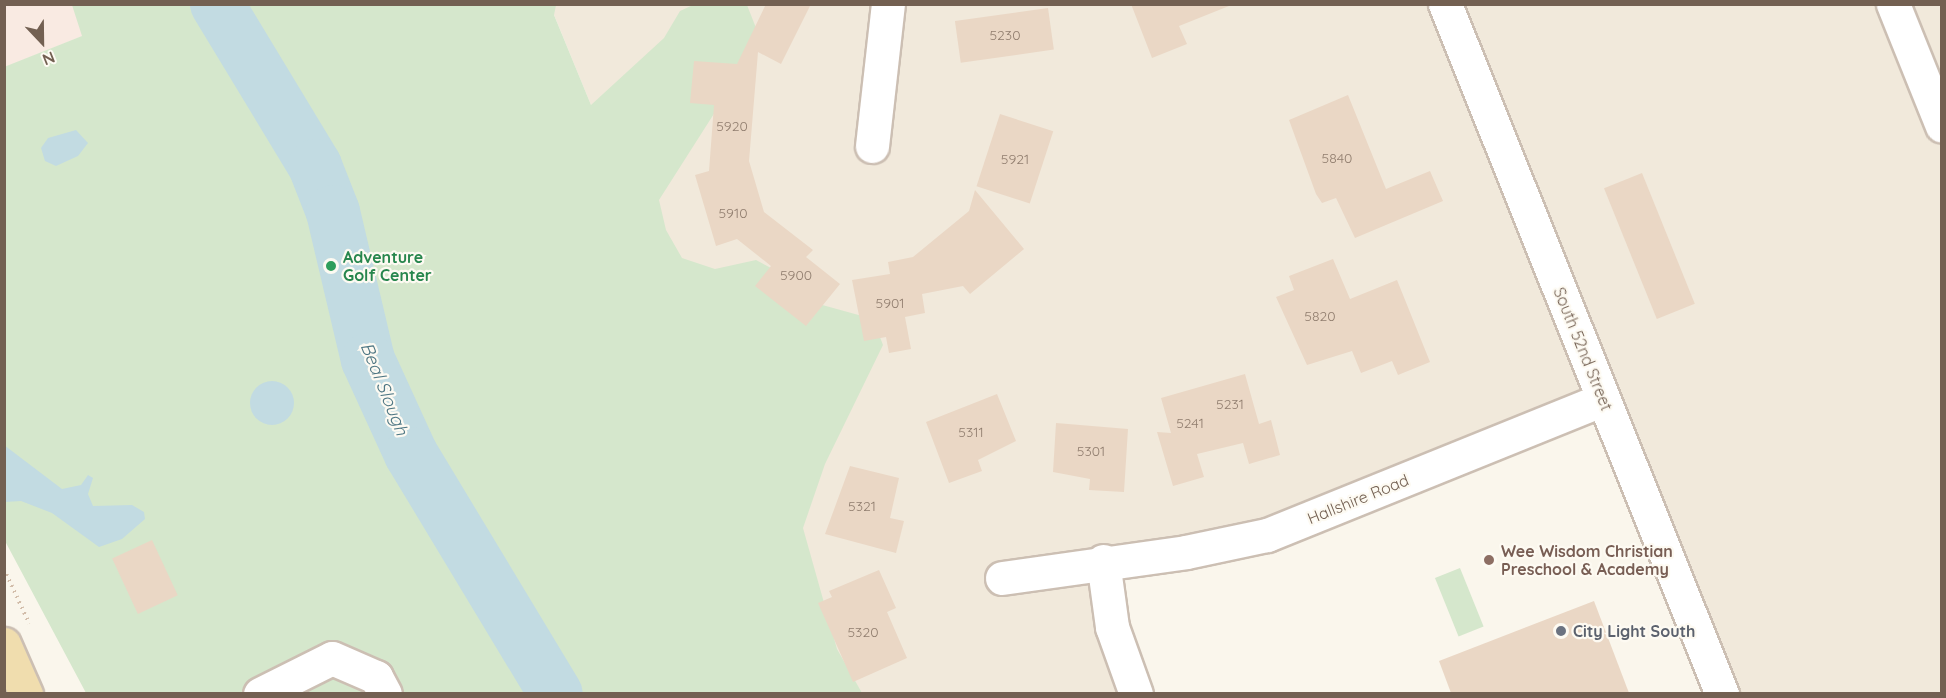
<!DOCTYPE html>
<html>
<head>
<meta charset="utf-8">
<style>
	body { margin:0 }
	#map { position:relative; width:1946px; height:698px; overflow:hidden; background:#faf6ec; font-family:Quicksand,sans-serif }
	div>[style] { position:absolute }
	.residential>* { inset:0; background:#f1e9db }
	.commercial>* { inset:0; background:#f9eae2 }
	.green>* { inset:0; background:#d5e7cc; transform-origin:0 0 }
	.water>* { inset:0; background:#c2dbe2 }
	.round { border-radius:50% }
	.river>* { height:54px; margin:-27px; padding:0 27px; transform-origin:27px; border-radius:27px; background:#c2dbe2 }
	.building>* { inset:0; background:#ead7c5; transform-origin:0 0 }
	.path>* { height:4px; margin-top:-2px; transform-origin:0; background:repeating-linear-gradient(90deg,#d2bdaa 0 1.5px,transparent 0 6px) }
	.roads { filter:drop-shadow(2px 0 #ccbfb3) drop-shadow(-2px 0 #ccbfb3) drop-shadow(0 2px #ccbfb3) drop-shadow(0 -2px #ccbfb3) }
	.minor>* { height:33px; margin:-16.5px; padding:0 16.5px; transform-origin:16.5px; border-radius:16.5px; background:#fff }
	.major>* { height:33px; margin:-16.5px; padding:0 16.5px; transform-origin:16.5px; border-radius:16.5px; background:#f0ddae }
	.dots>* { width:16px; height:16px; translate:-50% -50%; box-sizing:border-box; border:3px solid #fdfaf2; border-radius:50% }
	span { translate:-50% -50%; white-space:nowrap; text-align:center; line-height:1.15; -webkit-text-stroke:4.5px #fdfaf2; paint-order:stroke }
	.number-label { font-size:14px; color:#917e6f }
	.number-label span { -webkit-text-stroke-width:0 }
	.leisure-label { font-size:16px; color:#27864d; font-weight:700 }
	.left { translate:0 -50%; text-align:left }
	.street-label { font-size:16px; color:#736052 }
	.education-label { font-size:16px; color:#785e54; font-weight:700 }
	.worship-label { font-size:16px; color:#5b616d; font-weight:700 }
	.water-label { font-size:18px; color:#4d7683; font-style:italic }
	.frame { position:absolute; inset:0; border:6px solid #736052; pointer-events:none }
	.north { position:absolute; left:12px; top:12px; width:60px; height:60px; -webkit-text-stroke:4px #fdfaf2; paint-order:stroke; rotate:158deg; font-size:16px; font-weight:700; line-height:24px; text-align:center; color:#736052 }
	.north::after { content:''; display:block; margin:auto; width:21px; height:27px; background:#736052; clip-path:polygon(50% 0,100% 100%,50% 72%,0 100%) }
</style>
</head>
<body>
<div id="map">
	<div class="residential">
		<div style="clip-path:polygon(550px 5px,1941px 5px,1941px 693px,1722px 693px,1603px 399px,1338px 507px,1103px 561px,1136px 693px,832px 693px)"></div>
	</div>
	<div class="commercial">
		<div style="clip-path:polygon(5px 5px,160px 5px,5px 67px)"></div>
	</div>
	<div class="green">
		<div style="clip-path:polygon(72px 5px,556px 5px,554px 15px,591px 105px,664px 38px,680px 11px,693px 5px,747px 5px,758px 33px,717px 109px,659px 200px,666px 230px,682px 258px,715px 269px,756px 260px,784px 275px,797px 298px,873px 319px,883px 345px,825px 464px,803px 528px,837px 649px,862px 693px,86px 693px,5px 541px,4px 67px,82px 36px)"></div>
		<div style="left:1460px;top:568px;width:63px;height:27px;rotate:68deg"></div>
	</div>
	<div class="water">
		<div style="clip-path:polygon(76px 130px,88px 143px,78px 156px,56px 166px,45px 161px,41px 148px,48px 138px)"></div>
		<div class="round" style="left:250px;top:381px;width:44px;height:44px"></div>
		<div style="clip-path:polygon(4px 445px,62px 489px,81px 485px,88px 475px,93px 478px,88px 494px,93px 506px,132px 505px,144px 512px,145px 519px,122px 539px,99px 547px,52px 513px,21px 501px,5px 502px)"></div>
	</div>
	<div class="river">
		<div style="left:217px;top:4px;width:189px;rotate:58.8deg"></div>
		<div style="left:315px;top:166px;width:49px;rotate:68.6deg"></div>
		<div style="left:333px;top:212px;width:152px;rotate:76.7deg"></div>
		<div style="left:368px;top:360px;width:103px;rotate:65.4deg"></div>
		<div style="left:411px;top:454px;width:280px;rotate:58.9deg"></div>
	</div>
	<div class="building">
		<div style="clip-path:polygon(766px 4px,811px 4px,781px 64px,758px 52px,749px 161px,764px 212px,813px 250px,806px 257px,840px 284px,806px 326px,755px 286px,771px 266px,737px 239px,716px 246px,695px 175px,709px 171px,714px 105px,690px 103px,694px 61px,737px 64px)"></div>
		<div style="clip-path:polygon(1131px 4px,1229px 4px,1229px 6px,1179px 26px,1187px 44px,1152px 58px)"></div>
		<div style="left:1048px;top:8px;width:42px;height:94px;rotate:82deg"></div>
		<div style="clip-path:polygon(1348px 95px,1386px 189px,1430px 171px,1443px 201px,1355px 238px,1336px 198px,1322px 203px,1316px 194px,1289px 120px)"></div>
		<div style="left:1000px;top:114px;width:56px;height:76px;rotate:18deg"></div>
		<div style="left:1642px;top:173px;width:141px;height:41px;rotate:68deg"></div>
		<div style="clip-path:polygon(975px 190px,1024px 249px,970px 294px,963px 286px,922px 294px,925px 313px,905px 317px,911px 349px,889px 353px,886px 337px,864px 341px,852px 280px,890px 274px,888px 262px,913px 257px,969px 211px)"></div>
		<div style="clip-path:polygon(1333px 259px,1350px 299px,1397px 280px,1430px 362px,1398px 375px,1392px 361px,1361px 373px,1352px 351px,1307px 365px,1276px 297px,1294px 290px,1289px 276px)"></div>
		<div style="clip-path:polygon(1245px 374px,1259px 424px,1271px 420px,1280px 455px,1249px 464px,1243px 443px,1197px 454px,1204px 477px,1173px 486px,1157px 432px,1171px 433px,1161px 398px)"></div>
		<div style="clip-path:polygon(997px 394px,1016px 441px,978px 460px,982px 471px,949px 483px,926px 422px)"></div>
		<div style="clip-path:polygon(1056px 423px,1128px 429px,1124px 492px,1089px 490px,1090px 479px,1053px 472px)"></div>
		<div style="clip-path:polygon(850px 466px,899px 478px,890px 518px,904px 521px,896px 553px,825px 534px)"></div>
		<div style="left:152px;top:540px;width:61px;height:44px;rotate:65deg"></div>
		<div style="clip-path:polygon(879px 570px,896px 608px,887px 612px,907px 658px,853px 682px,818px 603px,832px 597px,829px 591px)"></div>
		<div style="clip-path:polygon(1594px 601px,1629px 693px,1451px 693px,1439px 661px)"></div>
	</div>
	<div class="path">
		<div style="left:4px;top:569px;width:60px;rotate:65.2deg"></div>
	</div>
	<div class="roads">
		<div class="minor">
			<div style="left:1445px;top:4px;width:744px;rotate:68.13deg"></div>
			<div style="left:1893px;top:4px;width:131px;rotate:68.1deg"></div>
			<div style="left:872px;top:146px;width:143px;rotate:-83.6deg"></div>
			<div style="left:1103px;top:561px;width:67px;rotate:82.2deg"></div>
			<div style="left:1112px;top:627px;width:71px;rotate:70.3deg"></div>
			<div style="left:1002px;top:578px;width:186px;rotate:-8deg"></div>
			<div style="left:1186px;top:552px;width:83px;rotate:-11.9deg"></div>
			<div style="left:1267px;top:535px;width:362px;rotate:-22deg"></div>
			<div style="left:260px;top:694px;width:80px;rotate:-26.6deg"></div>
			<div style="left:332px;top:658px;width:48px;rotate:23.4deg"></div>
			<div style="left:376px;top:677px;width:19px;rotate:62deg"></div>
		</div>
		<div class="major">
			<div style="left:4px;top:644px;width:55px;rotate:66.3deg"></div>
		</div>
	</div>
	<div class="dots">
		<div style="left:331px;top:266px;background:#2e9e5b"></div>
		<div style="left:1489px;top:560px;background:#8d6e63"></div>
		<div style="left:1561px;top:631px;background:#6b7280"></div>
	</div>
	<div class="number-label">
		<span style="left:1005px;top:35px">5230</span>
		<span style="left:732px;top:126px">5920</span>
		<span style="left:1337px;top:158px">5840</span>
		<span style="left:1015px;top:159px">5921</span>
		<span style="left:733px;top:213px">5910</span>
		<span style="left:796px;top:275px">5900</span>
		<span style="left:890px;top:303px">5901</span>
		<span style="left:1320px;top:316px">5820</span>
		<span style="left:1230px;top:404px">5231</span>
		<span style="left:1190px;top:423px">5241</span>
		<span style="left:971px;top:432px">5311</span>
		<span style="left:1091px;top:451px">5301</span>
		<span style="left:862px;top:506px">5321</span>
		<span style="left:863px;top:632px">5320</span>
	</div>
	<div class="leisure-label">
		<span class="left" style="left:343px;top:266px">Adventure<br>Golf Center</span>
	</div>
	<div class="street-label">
		<span style="left:1583px;top:349px;rotate:68deg">South 52nd Street</span>
		<span style="left:1358px;top:499px;rotate:-22deg">Hallshire Road</span>
	</div>
	<div class="education-label">
		<span class="left" style="left:1501px;top:560px">Wee Wisdom Christian<br>Preschool &amp; Academy</span>
	</div>
	<div class="worship-label">
		<span class="left" style="left:1573px;top:631px">City Light South</span>
	</div>
	<div class="water-label">
		<span style="left:384px;top:389px;rotate:68deg">Beal Slough</span>
	</div>
	<div class="frame"></div>
	<div class="north">N</div>
</div>
</body>
</html>
